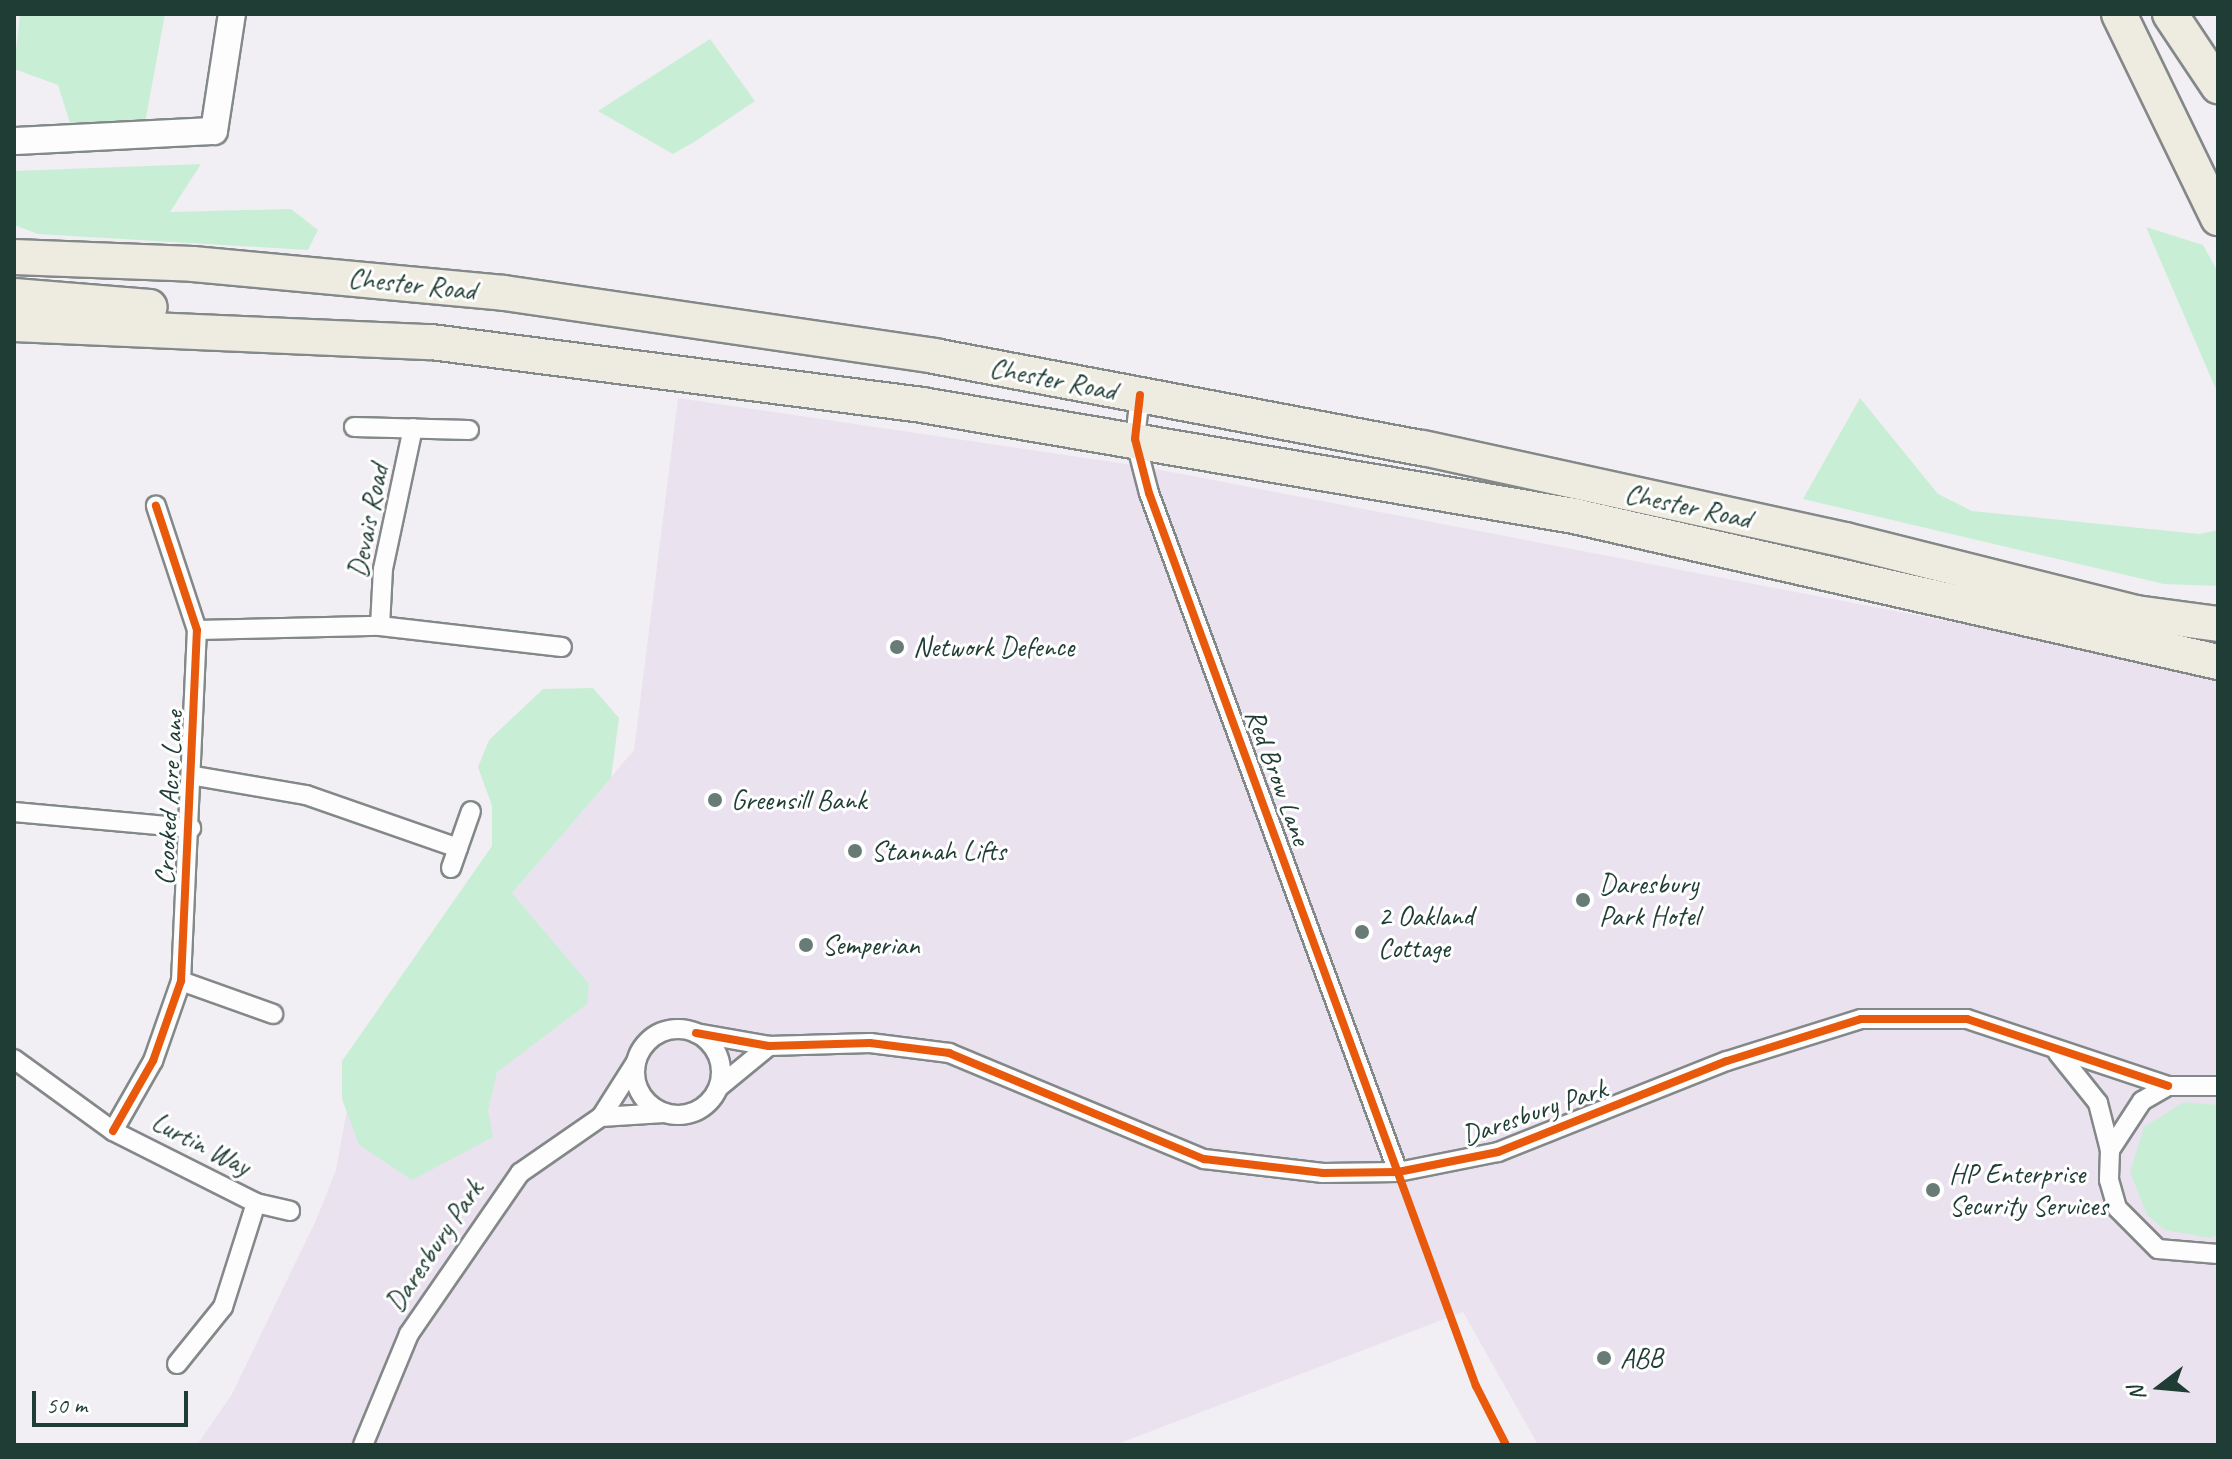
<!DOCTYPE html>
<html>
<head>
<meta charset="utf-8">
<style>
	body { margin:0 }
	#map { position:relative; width:2232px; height:1459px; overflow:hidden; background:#f2eff4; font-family:Caveat,sans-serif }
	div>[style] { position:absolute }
	.built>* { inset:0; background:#ebe2ef }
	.green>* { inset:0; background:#c8efd5 }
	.roads { filter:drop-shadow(2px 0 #838888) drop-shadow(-2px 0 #838888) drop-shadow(0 2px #838888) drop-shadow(0 -2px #838888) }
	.street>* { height:18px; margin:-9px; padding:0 9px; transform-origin:9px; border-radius:9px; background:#fdfdfd }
	.street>.ring { margin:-9px; padding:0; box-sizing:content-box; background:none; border:18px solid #fdfdfd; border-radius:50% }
	.secondary>* { height:26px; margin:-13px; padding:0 13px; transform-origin:13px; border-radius:13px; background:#fdfdfd }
	.highway>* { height:34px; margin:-17px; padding:0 17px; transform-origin:17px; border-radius:17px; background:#eeebe0 }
	.cycleway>* { height:8px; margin:-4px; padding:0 4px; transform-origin:4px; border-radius:4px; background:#e8590c }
	.dots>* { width:22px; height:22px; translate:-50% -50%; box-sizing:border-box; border:4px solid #fff; border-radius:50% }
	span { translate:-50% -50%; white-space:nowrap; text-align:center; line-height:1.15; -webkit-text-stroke:6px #fff; paint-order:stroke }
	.street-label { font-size:28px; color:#1f3d34 }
	.poi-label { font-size:28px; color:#1f3d34 }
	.left { translate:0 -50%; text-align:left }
	.frame { position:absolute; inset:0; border:16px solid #1f3d34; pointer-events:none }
	.north { position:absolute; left:2120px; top:1347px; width:80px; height:80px; -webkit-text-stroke:6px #fff; paint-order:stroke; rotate:254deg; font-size:22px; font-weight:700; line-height:32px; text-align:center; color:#1f3d34 }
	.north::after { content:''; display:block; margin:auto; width:28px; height:36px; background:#1f3d34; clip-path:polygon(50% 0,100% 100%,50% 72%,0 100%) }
	.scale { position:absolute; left:32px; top:1391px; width:156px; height:36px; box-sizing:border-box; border:4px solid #1f3d34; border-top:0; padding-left:10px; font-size:24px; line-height:28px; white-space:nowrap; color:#1f3d34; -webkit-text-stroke:6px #fff; paint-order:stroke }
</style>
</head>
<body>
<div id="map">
	<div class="built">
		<div style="clip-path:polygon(678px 398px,1140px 466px,2218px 673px,2218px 1445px,1538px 1445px,1463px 1312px,1115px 1445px,197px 1445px,232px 1394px,316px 1220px,336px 1170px,353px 1076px,418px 983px,514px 891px,634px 750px)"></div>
	</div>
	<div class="green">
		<div style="clip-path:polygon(20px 14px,165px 14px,145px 123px,70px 123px,58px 85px,14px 69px)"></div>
		<div style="clip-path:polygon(710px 39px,755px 101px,694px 142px,673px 154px,598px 111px)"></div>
		<div style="clip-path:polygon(201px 164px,170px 212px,291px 209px,318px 230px,308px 250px,38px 234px,14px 225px,14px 171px)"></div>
		<div style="clip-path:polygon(2146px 227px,2203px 245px,2218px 272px,2218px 394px)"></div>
		<div style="clip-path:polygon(1860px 398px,1938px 494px,1972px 511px,2199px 534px,2218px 530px,2218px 586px,2164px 584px,1803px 499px)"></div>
		<div style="clip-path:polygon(593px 688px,619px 718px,611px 778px,512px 893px,589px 984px,587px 1004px,497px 1072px,488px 1110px,493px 1137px,412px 1180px,359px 1145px,342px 1099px,342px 1061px,492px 846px,492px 806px,478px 767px,489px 740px,543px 689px)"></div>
		<div style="clip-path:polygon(2184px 1102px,2218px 1105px,2218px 1235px,2210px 1238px,2165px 1230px,2147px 1215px,2130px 1172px,2144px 1127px)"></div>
	</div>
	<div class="roads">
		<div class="street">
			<div style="left:1140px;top:395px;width:44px;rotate:96.5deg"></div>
			<div style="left:1135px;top:439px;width:56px;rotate:75.5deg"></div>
			<div style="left:1149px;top:493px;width:723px;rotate:69.86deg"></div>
			<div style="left:354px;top:427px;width:115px;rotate:1.5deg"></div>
			<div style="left:380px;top:626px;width:57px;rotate:-87deg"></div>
			<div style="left:383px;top:569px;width:144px;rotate:-78deg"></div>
			<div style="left:197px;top:630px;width:183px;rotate:-1.3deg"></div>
			<div style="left:380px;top:626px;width:183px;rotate:6.6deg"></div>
			<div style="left:195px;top:776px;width:113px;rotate:9.7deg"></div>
			<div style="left:306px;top:795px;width:161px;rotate:19.2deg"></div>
			<div style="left:14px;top:812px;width:178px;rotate:5.2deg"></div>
			<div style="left:451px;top:868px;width:60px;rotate:-70.7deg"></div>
			<div style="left:181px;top:981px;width:98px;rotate:19.7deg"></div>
			<div class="ring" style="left:635px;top:1029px;width:68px;height:68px"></div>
			<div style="left:696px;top:1033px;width:74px;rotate:10.1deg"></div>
			<div style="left:769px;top:1046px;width:101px;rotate:-1.7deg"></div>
			<div style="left:870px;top:1043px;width:80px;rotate:7.2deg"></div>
			<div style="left:949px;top:1053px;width:276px;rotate:22.6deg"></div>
			<div style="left:1204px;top:1159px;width:120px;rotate:6.7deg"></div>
			<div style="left:1323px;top:1173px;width:75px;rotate:-0.8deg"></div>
			<div style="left:1398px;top:1172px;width:102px;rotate:-11.3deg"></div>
			<div style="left:1498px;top:1152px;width:246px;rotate:-21.7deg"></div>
			<div style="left:1727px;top:1061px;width:140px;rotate:-17.4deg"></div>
			<div style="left:1861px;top:1019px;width:106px"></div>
			<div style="left:1967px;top:1019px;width:212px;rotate:18.4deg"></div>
			<div style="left:2058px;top:1053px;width:64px;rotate:51.3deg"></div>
			<div style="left:2098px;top:1103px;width:49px;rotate:75.7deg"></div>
			<div style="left:14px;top:1059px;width:122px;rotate:36deg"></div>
			<div style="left:113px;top:1131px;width:160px;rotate:26.7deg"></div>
			<div style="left:256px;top:1203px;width:35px;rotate:13deg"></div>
			<div style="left:2218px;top:1086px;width:50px;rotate:180deg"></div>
			<div style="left:2168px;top:1086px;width:30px;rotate:150deg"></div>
			<div style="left:2142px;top:1101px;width:59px;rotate:123.1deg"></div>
			<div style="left:2110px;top:1150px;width:30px;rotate:92deg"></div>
			<div style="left:2109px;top:1180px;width:29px;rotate:74deg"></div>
			<div style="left:2117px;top:1208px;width:58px;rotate:45deg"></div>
			<div style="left:2158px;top:1249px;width:60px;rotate:4.8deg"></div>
			<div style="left:719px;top:1087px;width:65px;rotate:-39.4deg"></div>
			<div style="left:601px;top:1117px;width:65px;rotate:-57.5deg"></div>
			<div style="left:113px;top:1131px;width:81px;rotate:-60.3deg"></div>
			<div style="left:153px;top:1061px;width:85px;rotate:-70.7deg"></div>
			<div style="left:181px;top:981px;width:351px;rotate:-87.4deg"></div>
			<div style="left:197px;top:630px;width:131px;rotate:-108.3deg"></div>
			<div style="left:177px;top:1364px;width:73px;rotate:-51.1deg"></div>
			<div style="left:223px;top:1307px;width:109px;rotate:-72.4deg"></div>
			<div style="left:363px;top:1445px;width:120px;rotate:-67.5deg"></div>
			<div style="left:409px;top:1334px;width:196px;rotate:-55.4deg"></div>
			<div style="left:520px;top:1173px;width:98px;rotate:-34.7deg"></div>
			<div style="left:601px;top:1117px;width:63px;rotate:-3.6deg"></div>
		</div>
		<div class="secondary">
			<div style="left:14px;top:141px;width:200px;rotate:-2.9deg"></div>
			<div style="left:214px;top:131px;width:118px;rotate:-81.3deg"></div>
		</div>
		<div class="highway">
			<div style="left:2119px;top:14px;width:227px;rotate:64.1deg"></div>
			<div style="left:2170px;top:14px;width:87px;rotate:56.3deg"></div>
			<div style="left:14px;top:257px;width:179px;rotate:2.2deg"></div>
			<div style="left:193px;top:264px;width:312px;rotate:5.3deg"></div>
			<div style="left:504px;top:293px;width:435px;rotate:8.3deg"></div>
			<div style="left:934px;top:356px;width:498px;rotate:10.7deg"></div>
			<div style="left:1423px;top:448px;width:432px;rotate:12.3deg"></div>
			<div style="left:1845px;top:540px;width:300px;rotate:14.1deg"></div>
			<div style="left:2136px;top:613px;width:83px;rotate:7.6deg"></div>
			<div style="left:14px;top:296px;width:136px;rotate:4.6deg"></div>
			<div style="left:14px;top:324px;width:417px;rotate:2.5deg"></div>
			<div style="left:431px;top:342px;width:495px;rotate:7.3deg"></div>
			<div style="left:922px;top:405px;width:661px;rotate:9.66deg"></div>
			<div style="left:1574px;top:516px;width:660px;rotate:12.77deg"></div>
		</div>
	</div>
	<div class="cycleway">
		<div style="left:1140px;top:395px;width:44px;rotate:96.5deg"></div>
		<div style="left:1135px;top:439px;width:56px;rotate:75.5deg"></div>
		<div style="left:1149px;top:493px;width:951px;rotate:69.89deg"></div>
		<div style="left:1476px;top:1386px;width:66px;rotate:63deg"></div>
		<div style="left:696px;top:1033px;width:74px;rotate:10.1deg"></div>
		<div style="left:769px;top:1046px;width:101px;rotate:-1.7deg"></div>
		<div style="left:870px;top:1043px;width:80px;rotate:7.2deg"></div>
		<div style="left:949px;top:1053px;width:276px;rotate:22.6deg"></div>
		<div style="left:1204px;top:1159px;width:120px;rotate:6.7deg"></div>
		<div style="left:1323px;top:1173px;width:75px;rotate:-0.8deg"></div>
		<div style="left:1398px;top:1172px;width:102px;rotate:-11.3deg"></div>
		<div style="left:1498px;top:1152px;width:246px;rotate:-21.7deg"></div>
		<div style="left:1727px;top:1061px;width:140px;rotate:-17.4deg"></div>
		<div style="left:1861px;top:1019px;width:106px"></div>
		<div style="left:1967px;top:1019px;width:212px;rotate:18.4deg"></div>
		<div style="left:113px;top:1131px;width:81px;rotate:-60.3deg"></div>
		<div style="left:153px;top:1061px;width:85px;rotate:-70.7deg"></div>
		<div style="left:181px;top:981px;width:351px;rotate:-87.4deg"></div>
		<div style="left:197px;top:630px;width:131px;rotate:-108.3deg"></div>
	</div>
	<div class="dots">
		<div style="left:897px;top:647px;background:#697b77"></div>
		<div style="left:715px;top:800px;background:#697b77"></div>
		<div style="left:855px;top:851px;background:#697b77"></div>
		<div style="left:1583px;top:900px;background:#697b77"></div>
		<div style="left:1362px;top:932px;background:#697b77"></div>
		<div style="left:806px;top:945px;background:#697b77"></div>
		<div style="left:1933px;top:1190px;background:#697b77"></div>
		<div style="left:1604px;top:1358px;background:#697b77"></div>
	</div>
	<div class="street-label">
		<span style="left:412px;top:284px;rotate:6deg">Chester Road</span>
		<span style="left:1053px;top:379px;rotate:11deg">Chester Road</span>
		<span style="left:1688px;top:506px;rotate:12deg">Chester Road</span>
		<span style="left:368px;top:521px;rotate:-79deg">Devais Road</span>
		<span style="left:1278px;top:777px;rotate:70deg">Red Brow Lane</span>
		<span style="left:169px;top:798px;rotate:-87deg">Crooked Acre Lane</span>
		<span style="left:1534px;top:1112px;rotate:-19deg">Daresbury Park</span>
		<span style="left:201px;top:1144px;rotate:27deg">Lurtin Way</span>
		<span style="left:434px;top:1246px;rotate:-56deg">Daresbury Park</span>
	</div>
	<div class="poi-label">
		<span class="left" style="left:913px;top:647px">Network Defence</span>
		<span class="left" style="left:731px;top:800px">Greensill Bank</span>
		<span class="left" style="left:871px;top:851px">Stannah Lifts</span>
		<span class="left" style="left:1599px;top:900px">Daresbury<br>Park Hotel</span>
		<span class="left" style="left:1378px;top:932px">2 Oakland<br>Cottage</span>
		<span class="left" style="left:822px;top:945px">Semperian</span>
		<span class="left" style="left:1949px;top:1190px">HP Enterprise<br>Security Services</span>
		<span class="left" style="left:1620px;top:1358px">ABB</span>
	</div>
	<div class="frame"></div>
	<div class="north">N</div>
	<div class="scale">50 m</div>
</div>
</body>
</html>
